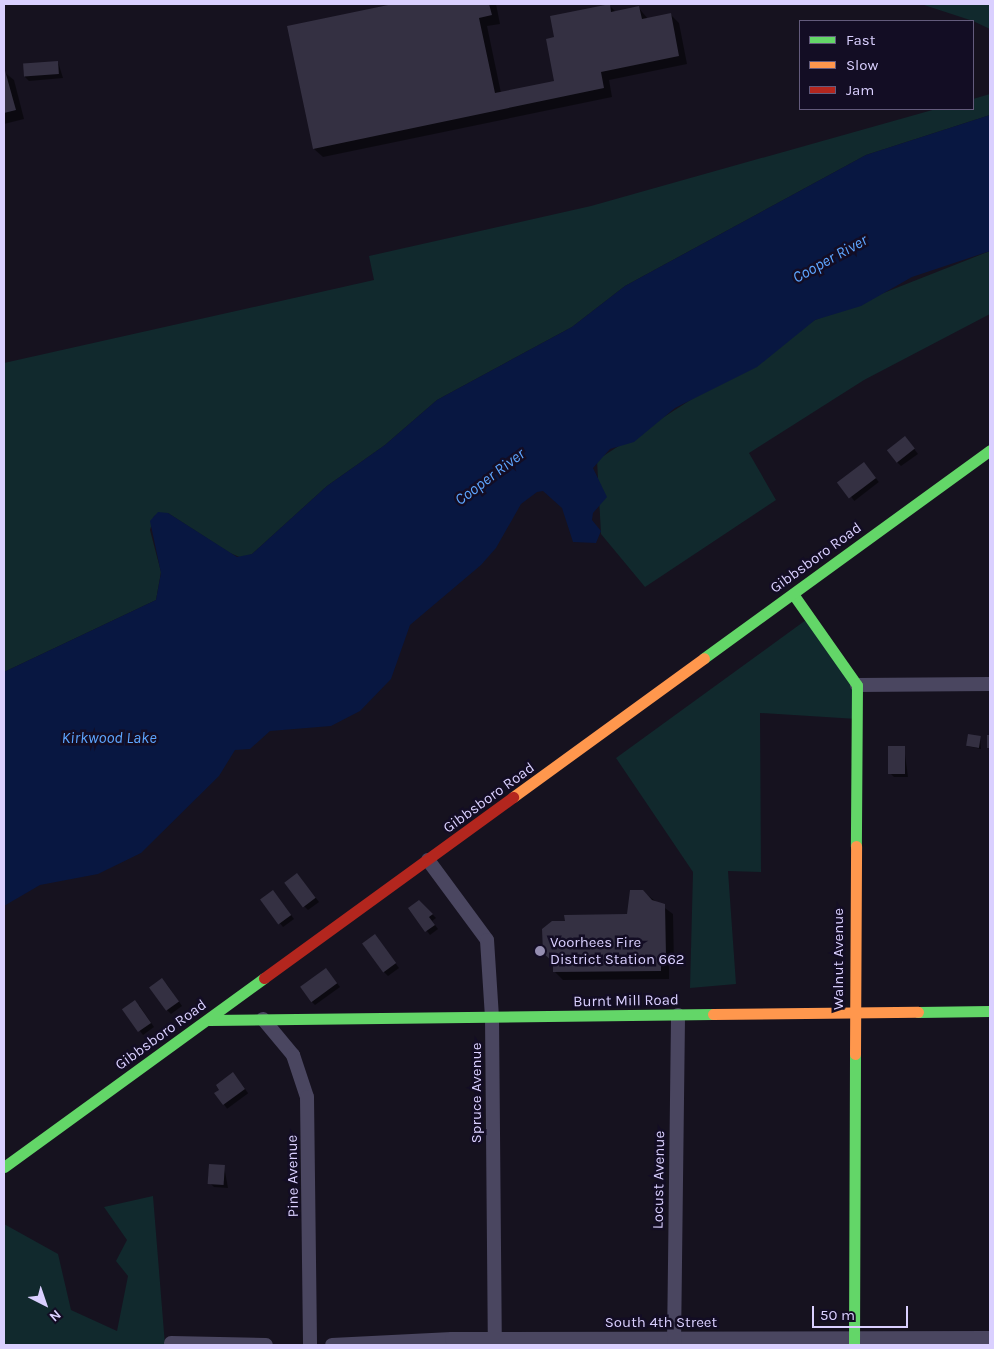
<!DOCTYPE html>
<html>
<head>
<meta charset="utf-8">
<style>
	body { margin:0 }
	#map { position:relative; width:994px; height:1349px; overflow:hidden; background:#16121f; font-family:Karla,sans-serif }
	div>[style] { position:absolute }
	.green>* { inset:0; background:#11292d }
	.water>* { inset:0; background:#081741 }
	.shadow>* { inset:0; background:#0007; transform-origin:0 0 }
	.building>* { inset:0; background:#343042; transform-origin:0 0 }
	.street>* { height:14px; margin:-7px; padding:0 7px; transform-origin:7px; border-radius:7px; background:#4a4660 }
	.fast>* { height:11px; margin:-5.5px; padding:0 5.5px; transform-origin:5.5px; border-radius:5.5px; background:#63d668 }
	.slow>* { height:11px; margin:-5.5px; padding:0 5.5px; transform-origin:5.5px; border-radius:5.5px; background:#ff974d }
	.jam>* { height:11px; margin:-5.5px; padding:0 5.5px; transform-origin:5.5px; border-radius:5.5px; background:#b3261e }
	.dots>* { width:14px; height:14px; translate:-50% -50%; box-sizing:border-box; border:2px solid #130d24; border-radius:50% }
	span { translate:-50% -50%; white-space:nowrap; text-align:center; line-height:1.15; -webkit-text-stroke:5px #130d24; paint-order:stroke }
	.street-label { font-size:15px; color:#dad0ff }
	.poi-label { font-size:15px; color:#dad0ff }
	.left { translate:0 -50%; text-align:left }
	.water-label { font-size:16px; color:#5ea6ff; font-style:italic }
	.frame { position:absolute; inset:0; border:5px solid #dad0ff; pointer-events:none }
	.legend { position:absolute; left:799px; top:20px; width:175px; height:90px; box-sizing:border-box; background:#130d24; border:1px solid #635b7c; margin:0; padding:6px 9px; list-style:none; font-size:15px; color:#dad0ff }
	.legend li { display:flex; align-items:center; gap:10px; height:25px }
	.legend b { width:25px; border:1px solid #635b7c }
	.north { position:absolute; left:20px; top:1279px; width:50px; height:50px; -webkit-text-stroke:4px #130d24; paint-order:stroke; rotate:139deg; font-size:14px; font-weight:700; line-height:20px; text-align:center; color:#dad0ff }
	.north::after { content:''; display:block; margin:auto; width:18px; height:22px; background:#dad0ff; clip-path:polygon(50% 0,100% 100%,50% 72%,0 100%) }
	.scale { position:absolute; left:812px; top:1306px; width:96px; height:22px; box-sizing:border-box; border:2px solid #dad0ff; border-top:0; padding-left:6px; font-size:15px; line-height:18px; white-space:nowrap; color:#dad0ff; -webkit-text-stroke:4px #130d24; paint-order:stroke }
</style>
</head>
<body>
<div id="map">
	<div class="green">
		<div style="clip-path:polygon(921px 4px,990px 4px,990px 29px,973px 21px)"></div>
		<div style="clip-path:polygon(990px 94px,990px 115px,866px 155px,625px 286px,572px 327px,437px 400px,385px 445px,327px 486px,252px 554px,242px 558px,230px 553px,168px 513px,154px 516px,150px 530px,161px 572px,156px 600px,4px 672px,4px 363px,374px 280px,369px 256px,591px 206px,936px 109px,973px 109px,973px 99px)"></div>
		<div style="clip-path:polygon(990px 251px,990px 314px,864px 380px,749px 453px,776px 500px,645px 587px,601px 534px,597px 460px,815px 320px)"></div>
		<div style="clip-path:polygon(810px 617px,853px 678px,857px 719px,760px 713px,761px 872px,728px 871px,736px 984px,690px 988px,693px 872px,616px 758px)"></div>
		<div style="clip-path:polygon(153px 1196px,165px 1345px,4px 1345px,4px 1224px,58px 1254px,71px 1310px,117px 1331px,128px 1276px,116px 1261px,127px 1240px,104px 1207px)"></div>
	</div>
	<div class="water">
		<div style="clip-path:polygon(990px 115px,990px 251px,912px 277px,861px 306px,815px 320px,757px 367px,675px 408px,634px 442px,610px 449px,593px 468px,607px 497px,593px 513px,592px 520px,601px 531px,596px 543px,573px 542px,562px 508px,543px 491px,537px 492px,521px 504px,496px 548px,481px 565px,410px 625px,391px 679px,360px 711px,331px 726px,270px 731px,250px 749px,235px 750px,219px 776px,141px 853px,98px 874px,40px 885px,4px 906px,4px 672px,156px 600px,161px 573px,150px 521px,158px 512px,168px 513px,237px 557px,252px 554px,327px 486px,385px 445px,437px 400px,572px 327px,625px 286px,866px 155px)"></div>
	</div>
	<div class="shadow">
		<div style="clip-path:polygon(399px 4px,496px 4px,500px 24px,487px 26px,501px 93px,556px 82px,556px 38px,609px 5px,616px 12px,638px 7px,648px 19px,670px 14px,679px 23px,687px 64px,609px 80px,612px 97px,323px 157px,314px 149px,289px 27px)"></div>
		<div style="clip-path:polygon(58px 62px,63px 78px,29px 81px,25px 77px,24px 65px)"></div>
		<div style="clip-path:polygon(4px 72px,14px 80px,24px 119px,4px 124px)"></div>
		<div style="clip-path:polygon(905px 437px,918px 454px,901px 466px,897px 462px)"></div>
		<div style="left:864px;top:463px;width:24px;height:31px;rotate:52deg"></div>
		<div style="clip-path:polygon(980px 737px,981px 749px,967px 746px)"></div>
		<div style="clip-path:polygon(904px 747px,908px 777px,894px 777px,890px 773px)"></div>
		<div style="clip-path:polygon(301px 879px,319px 902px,308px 910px,304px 906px)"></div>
		<div style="clip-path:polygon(643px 892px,673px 914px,674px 965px,669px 965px,669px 979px,563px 980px,554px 971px,628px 916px)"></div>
		<div style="clip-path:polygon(277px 896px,294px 919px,283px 927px,262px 900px)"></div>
		<div style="clip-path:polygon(419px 901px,436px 918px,432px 921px,438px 929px,430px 935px,409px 908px)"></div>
		<div style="clip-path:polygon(375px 936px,399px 968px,388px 976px,384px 972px)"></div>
		<div style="clip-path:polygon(330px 974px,340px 987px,315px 1005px,311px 1001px)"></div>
		<div style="clip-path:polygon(166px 983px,182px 1006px,171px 1014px,167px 1010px)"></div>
		<div style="clip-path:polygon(139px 1005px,154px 1027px,143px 1035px,123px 1009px)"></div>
		<div style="left:237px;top:1078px;width:19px;height:26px;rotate:54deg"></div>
		<div style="clip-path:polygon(224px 1166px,228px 1188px,214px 1187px,210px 1183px)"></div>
	</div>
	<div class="building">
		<div style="clip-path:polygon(393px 4px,489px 4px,492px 15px,479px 18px,495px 93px,554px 81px,546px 39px,554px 37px,550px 16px,610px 4px,611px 12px,639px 6px,642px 19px,671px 13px,679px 56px,601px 72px,604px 88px,313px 149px,287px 26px)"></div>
		<div style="left:58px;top:61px;width:13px;height:35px;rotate:86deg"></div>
		<div style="clip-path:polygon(4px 67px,16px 110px,4px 113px)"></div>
		<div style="left:905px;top:436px;width:16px;height:23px;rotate:52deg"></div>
		<div style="left:864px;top:462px;width:20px;height:34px;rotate:53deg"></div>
		<div style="left:968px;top:734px;width:13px;height:12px;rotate:9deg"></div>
		<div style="left:987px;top:735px;width:3px;height:13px"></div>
		<div style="left:888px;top:746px;width:17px;height:28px"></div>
		<div style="left:297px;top:873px;width:31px;height:16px;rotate:53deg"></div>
		<div style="left:273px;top:890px;width:31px;height:16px;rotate:54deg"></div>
		<div style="clip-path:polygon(630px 890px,643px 890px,652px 900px,665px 904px,666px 956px,661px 957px,661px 971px,553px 972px,553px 962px,543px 953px,542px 929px,552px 921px,565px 921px,564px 915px,627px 914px)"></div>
		<div style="clip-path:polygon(419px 900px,433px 914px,429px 917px,435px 925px,425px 932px,408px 908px)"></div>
		<div style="left:375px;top:934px;width:36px;height:16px;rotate:54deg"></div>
		<div style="left:326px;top:968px;width:19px;height:32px;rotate:54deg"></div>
		<div style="left:162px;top:978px;width:29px;height:16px;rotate:54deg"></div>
		<div style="left:135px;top:1000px;width:28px;height:16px;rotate:55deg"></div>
		<div style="clip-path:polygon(233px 1072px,245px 1089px,223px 1105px,214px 1093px,219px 1090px,216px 1085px)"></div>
		<div style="left:209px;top:1164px;width:16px;height:20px;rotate:4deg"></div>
	</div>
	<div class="street">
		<div style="left:857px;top:685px;width:133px;rotate:-0.4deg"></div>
		<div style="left:428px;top:860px;width:99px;rotate:53.6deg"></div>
		<div style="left:487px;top:940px;width:77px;rotate:86.3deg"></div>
		<div style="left:492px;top:1017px;width:328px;rotate:89.5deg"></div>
		<div style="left:263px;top:1019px;width:47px;rotate:50.2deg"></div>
		<div style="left:293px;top:1055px;width:44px;rotate:71.6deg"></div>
		<div style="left:307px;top:1097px;width:248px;rotate:89.3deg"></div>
		<div style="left:171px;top:1343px;width:95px;rotate:1.2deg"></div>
		<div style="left:332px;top:1345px;width:120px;rotate:-2.9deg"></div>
		<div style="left:452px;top:1339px;width:538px;rotate:-0.11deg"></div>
		<div style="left:674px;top:1345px;width:330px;rotate:-89.3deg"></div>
	</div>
	<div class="fast">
		<div style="left:793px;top:594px;width:111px;rotate:54.9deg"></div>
		<div style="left:857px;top:685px;width:161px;rotate:90.4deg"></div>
		<div style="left:704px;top:658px;width:354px;rotate:-36deg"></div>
		<div style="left:918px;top:1012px;width:72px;rotate:-0.8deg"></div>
		<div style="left:209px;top:1020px;width:504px;rotate:-0.68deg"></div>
		<div style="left:4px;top:1167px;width:321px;rotate:-36deg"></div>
		<div style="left:854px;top:1345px;width:291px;rotate:-89.8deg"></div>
	</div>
	<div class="slow">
		<div style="left:513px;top:797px;width:236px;rotate:-36deg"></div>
		<div style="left:713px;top:1014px;width:205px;rotate:-0.6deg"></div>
		<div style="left:855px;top:1054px;width:208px;rotate:-89.7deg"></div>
	</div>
	<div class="jam">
		<div style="left:264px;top:978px;width:308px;rotate:-36deg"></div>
	</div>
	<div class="dots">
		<div style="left:540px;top:951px;background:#958eb1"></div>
	</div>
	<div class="street-label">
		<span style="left:816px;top:558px;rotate:-36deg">Gibbsboro Road</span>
		<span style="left:489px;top:798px;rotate:-36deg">Gibbsboro Road</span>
		<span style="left:839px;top:959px;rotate:-90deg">Walnut Avenue</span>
		<span style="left:626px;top:1001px;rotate:-1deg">Burnt Mill Road</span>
		<span style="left:161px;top:1035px;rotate:-36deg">Gibbsboro Road</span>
		<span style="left:477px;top:1093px;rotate:-90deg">Spruce Avenue</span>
		<span style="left:293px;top:1176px;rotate:-91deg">Pine Avenue</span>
		<span style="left:659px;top:1180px;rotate:-89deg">Locust Avenue</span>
		<span style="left:661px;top:1323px">South 4th Street</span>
	</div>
	<div class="poi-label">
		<span class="left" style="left:550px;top:951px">Voorhees Fire<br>District Station 662</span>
	</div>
	<div class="water-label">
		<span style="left:830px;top:259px;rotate:-29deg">Cooper River</span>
		<span style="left:490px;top:477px;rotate:-37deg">Cooper River</span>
		<span style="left:109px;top:738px">Kirkwood Lake</span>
	</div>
	<div class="frame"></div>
	<ul class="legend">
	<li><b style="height:6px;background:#63d668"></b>Fast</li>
	<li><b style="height:6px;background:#ff974d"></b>Slow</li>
	<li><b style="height:6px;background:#b3261e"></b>Jam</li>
	</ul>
	<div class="north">N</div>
	<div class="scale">50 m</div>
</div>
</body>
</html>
